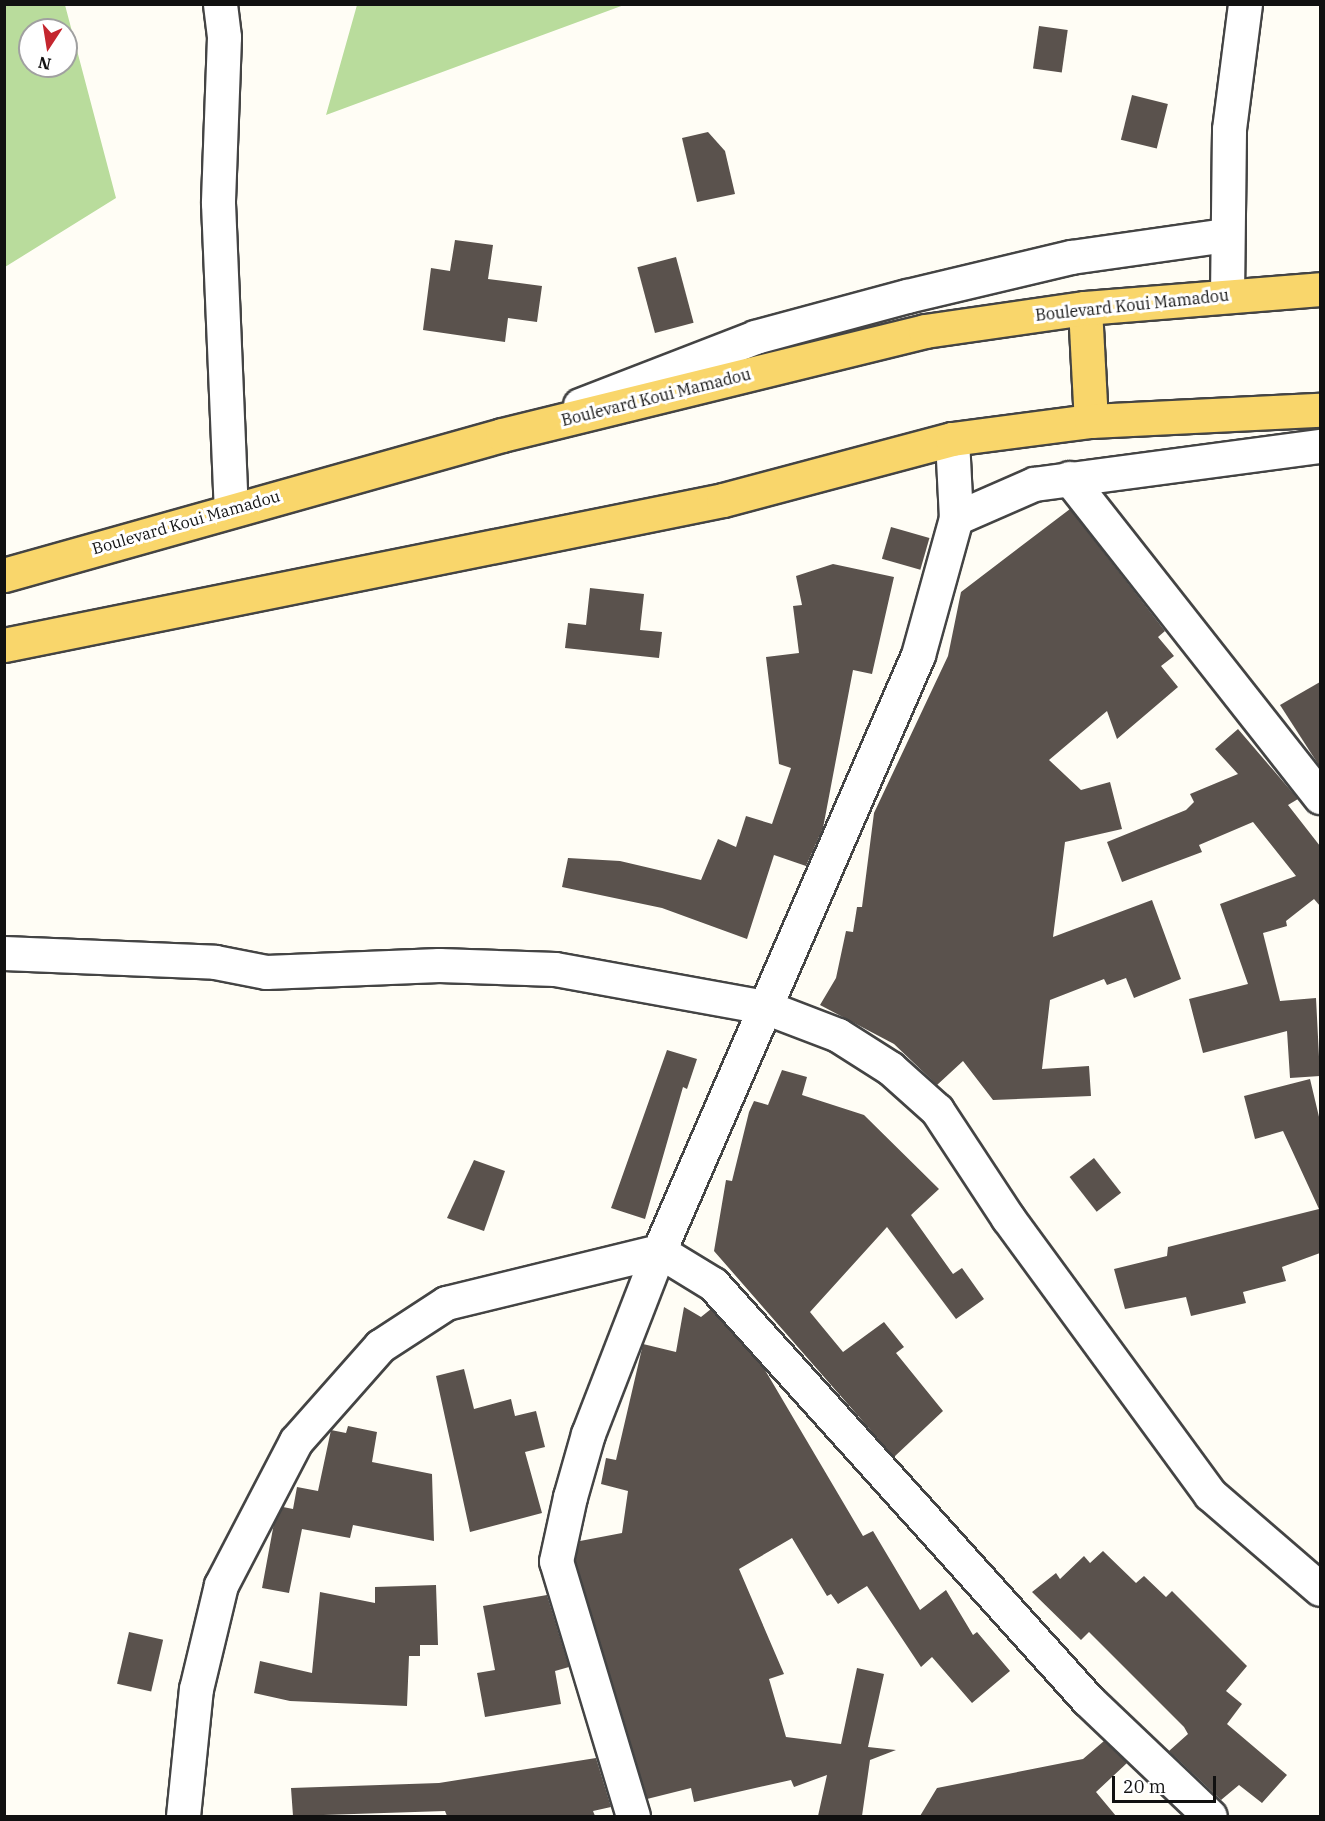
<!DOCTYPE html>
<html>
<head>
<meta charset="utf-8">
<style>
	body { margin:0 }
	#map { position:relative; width:1325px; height:1821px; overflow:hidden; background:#fffdf5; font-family:"IBM Plex Serif",serif }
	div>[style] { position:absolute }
	.forest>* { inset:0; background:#b9dc9c }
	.building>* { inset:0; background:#5a524d; transform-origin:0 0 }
	.roads { filter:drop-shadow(2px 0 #444) drop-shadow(-2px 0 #444) drop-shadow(0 2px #444) drop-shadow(0 -2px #444) }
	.minor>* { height:33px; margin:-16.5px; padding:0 16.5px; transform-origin:16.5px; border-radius:16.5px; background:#fff }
	.major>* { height:33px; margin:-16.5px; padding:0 16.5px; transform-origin:16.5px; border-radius:16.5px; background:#f9d66b }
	span { translate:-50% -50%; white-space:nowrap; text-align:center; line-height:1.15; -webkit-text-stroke:6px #fff; paint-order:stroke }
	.street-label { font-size:16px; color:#111 }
	.frame { position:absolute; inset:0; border:6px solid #111; pointer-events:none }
	.north { position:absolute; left:18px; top:18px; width:60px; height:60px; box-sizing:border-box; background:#fff; border:2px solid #a0a0a0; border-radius:50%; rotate:192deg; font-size:16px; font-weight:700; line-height:24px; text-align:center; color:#111 }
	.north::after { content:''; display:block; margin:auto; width:21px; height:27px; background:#c4262e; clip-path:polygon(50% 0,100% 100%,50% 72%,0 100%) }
	.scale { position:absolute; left:1112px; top:1776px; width:104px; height:27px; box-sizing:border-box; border:3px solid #111; border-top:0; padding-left:8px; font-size:18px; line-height:21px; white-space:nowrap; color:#111; -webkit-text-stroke:4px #fff; paint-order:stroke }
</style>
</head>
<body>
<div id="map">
	<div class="forest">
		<div style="clip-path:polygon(evenodd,5px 4px,65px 5px,116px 198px,5px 267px,5px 4px,30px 30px,66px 30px,66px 66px,30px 66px,30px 30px)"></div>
		<div style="clip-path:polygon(357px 5px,357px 4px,624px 5px,326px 115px)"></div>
	</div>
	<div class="building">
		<div style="left:1039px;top:26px;width:29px;height:43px;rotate:8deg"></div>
		<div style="left:1132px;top:95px;width:37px;height:46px;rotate:14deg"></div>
		<div style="clip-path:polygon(708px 132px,725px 151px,735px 194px,697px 202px,682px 138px)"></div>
		<div style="clip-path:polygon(455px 240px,493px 245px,488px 279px,542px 286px,537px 322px,508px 318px,505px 342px,423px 330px,431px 268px,450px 271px)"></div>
		<div style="left:676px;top:257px;width:68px;height:40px;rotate:75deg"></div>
		<div style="clip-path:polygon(1070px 509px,1165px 631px,1158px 637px,1174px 656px,1161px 666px,1178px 687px,1117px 739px,1107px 711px,1049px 760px,1081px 790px,1110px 782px,1122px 829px,1065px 842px,1053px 937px,1152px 900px,1181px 979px,1134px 998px,1126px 978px,1107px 985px,1104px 979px,1050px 1000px,1042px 1069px,1089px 1066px,1091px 1096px,993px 1100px,963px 1061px,937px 1085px,894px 1044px,820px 1005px,836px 978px,846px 931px,853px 932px,857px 907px,862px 907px,874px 813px,948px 656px,961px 592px)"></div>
		<div style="left:891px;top:527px;width:40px;height:33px;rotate:16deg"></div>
		<div style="clip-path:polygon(833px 564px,894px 577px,872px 674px,853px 670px,823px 828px,806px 866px,774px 855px,747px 939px,662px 908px,562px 887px,568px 858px,620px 861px,701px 880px,718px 839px,736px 847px,746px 816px,772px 824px,791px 768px,779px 764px,766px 657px,799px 653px,793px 606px,802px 605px,796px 576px)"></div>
		<div style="clip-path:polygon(590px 588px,644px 594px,640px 630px,662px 632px,659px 658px,565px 648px,568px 623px,586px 625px)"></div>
		<div style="clip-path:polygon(1320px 682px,1320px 767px,1280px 705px)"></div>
		<div style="clip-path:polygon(1238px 729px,1298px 799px,1288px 805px,1320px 846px,1320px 906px,1314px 899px,1286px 921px,1287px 926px,1263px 933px,1280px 1001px,1316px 998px,1320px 1076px,1290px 1078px,1287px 1031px,1203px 1053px,1189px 999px,1248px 984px,1220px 904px,1296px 876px,1253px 822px,1199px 845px,1202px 852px,1122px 882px,1107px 842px,1186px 810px,1194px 802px,1190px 794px,1238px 774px,1215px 749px)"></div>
		<div style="clip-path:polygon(667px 1050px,697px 1059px,687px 1089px,683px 1087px,645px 1219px,611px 1208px)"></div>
		<div style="clip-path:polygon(782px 1070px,807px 1077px,802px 1095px,864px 1115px,939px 1189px,911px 1215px,953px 1274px,962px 1268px,984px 1299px,956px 1319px,887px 1227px,810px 1312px,843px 1352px,884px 1322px,904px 1347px,896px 1353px,943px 1411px,894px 1457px,714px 1251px,726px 1180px,732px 1181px,749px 1112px,754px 1101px,768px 1105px)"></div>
		<div style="clip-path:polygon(1310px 1079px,1320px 1121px,1320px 1253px,1282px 1267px,1286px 1281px,1243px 1292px,1246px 1303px,1191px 1316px,1186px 1297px,1125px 1309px,1114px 1269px,1167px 1256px,1168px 1247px,1319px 1209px,1283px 1131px,1255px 1139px,1244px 1096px)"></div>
		<div style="left:1094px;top:1158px;width:44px;height:31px;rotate:52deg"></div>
		<div style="clip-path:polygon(474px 1160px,505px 1171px,484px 1231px,447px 1218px)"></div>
		<div style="clip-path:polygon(684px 1307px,701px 1317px,711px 1309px,765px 1370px,863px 1536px,873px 1531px,920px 1610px,946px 1590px,973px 1635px,977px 1632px,1010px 1671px,972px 1703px,932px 1657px,921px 1667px,867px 1586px,838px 1604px,831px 1594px,827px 1596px,792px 1538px,739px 1569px,784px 1674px,769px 1679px,786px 1737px,841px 1744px,857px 1668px,884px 1674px,868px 1747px,896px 1750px,870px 1760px,862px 1816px,818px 1816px,827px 1775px,794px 1787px,791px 1780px,694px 1802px,691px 1788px,647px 1799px,575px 1560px,580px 1541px,622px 1533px,628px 1491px,601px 1484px,606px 1458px,616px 1460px,643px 1344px,676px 1352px)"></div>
		<div style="clip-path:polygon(464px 1369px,474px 1409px,511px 1399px,515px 1416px,536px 1411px,545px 1447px,525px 1452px,542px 1513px,470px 1532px,436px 1376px)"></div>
		<div style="clip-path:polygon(348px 1426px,377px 1432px,372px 1462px,432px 1474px,434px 1541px,353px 1525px,350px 1538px,302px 1529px,289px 1593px,262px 1588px,274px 1523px,283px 1507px,293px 1509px,297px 1487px,318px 1491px,331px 1430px,346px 1433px)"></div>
		<div style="clip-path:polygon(1103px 1551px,1136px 1583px,1144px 1576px,1166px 1597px,1172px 1591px,1247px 1666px,1226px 1691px,1242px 1704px,1227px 1724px,1287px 1775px,1262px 1803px,1239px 1785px,1221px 1800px,1169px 1751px,1188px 1734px,1184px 1727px,1089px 1632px,1081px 1640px,1032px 1592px,1056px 1573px,1060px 1579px,1084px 1556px,1090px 1563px)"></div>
		<div style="clip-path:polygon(436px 1585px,438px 1645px,420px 1645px,420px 1656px,409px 1656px,407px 1706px,290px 1701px,254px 1693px,260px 1661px,312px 1673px,320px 1592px,375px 1603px,375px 1587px)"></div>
		<div style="clip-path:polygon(547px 1595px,569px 1667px,555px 1671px,561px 1704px,485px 1717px,477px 1673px,495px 1670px,483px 1606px)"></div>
		<div style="left:129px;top:1632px;width:35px;height:53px;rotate:13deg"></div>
		<div style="clip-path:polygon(1104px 1741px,1127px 1763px,1096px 1792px,1116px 1816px,920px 1816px,937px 1788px,1083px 1759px)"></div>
		<div style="clip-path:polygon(596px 1758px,611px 1807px,593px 1811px,595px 1816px,447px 1816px,445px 1811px,293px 1816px,291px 1788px,439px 1783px)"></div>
	</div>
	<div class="roads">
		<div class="minor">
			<div style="left:220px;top:4px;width:33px;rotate:83deg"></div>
			<div style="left:224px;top:37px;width:166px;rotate:92.1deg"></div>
			<div style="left:218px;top:203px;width:306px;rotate:87.6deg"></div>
			<div style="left:1227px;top:295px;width:166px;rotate:-89.3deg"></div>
			<div style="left:1229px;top:129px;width:126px;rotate:-82.7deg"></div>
			<div style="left:580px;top:405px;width:188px;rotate:-21.2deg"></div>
			<div style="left:755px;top:337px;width:157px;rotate:-15.1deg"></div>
			<div style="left:907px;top:296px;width:169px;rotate:-13.4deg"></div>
			<div style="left:1071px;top:257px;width:157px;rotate:-8.1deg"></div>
			<div style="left:1069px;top:478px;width:406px;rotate:51.8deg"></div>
			<div style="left:956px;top:518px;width:85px;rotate:-23.6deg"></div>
			<div style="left:1034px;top:484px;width:289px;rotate:-7.6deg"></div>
			<div style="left:4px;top:953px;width:211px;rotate:2.4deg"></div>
			<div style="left:215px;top:962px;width:52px;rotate:11.1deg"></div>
			<div style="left:266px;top:972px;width:173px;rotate:-2.3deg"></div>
			<div style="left:439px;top:965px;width:116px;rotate:2deg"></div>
			<div style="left:555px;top:969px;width:213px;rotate:10.3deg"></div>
			<div style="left:765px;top:1007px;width:78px;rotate:21deg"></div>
			<div style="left:838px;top:1035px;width:62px;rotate:32.4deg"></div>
			<div style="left:890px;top:1068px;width:63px;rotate:41.8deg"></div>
			<div style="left:937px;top:1110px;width:129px;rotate:56.7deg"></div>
			<div style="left:1008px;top:1218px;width:342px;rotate:53.8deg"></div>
			<div style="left:1210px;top:1494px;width:145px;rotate:40.8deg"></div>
			<div style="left:183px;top:1816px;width:128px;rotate:-84.2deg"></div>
			<div style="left:196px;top:1689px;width:107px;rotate:-76.5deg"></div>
			<div style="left:221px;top:1585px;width:162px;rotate:-62.5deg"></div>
			<div style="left:296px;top:1441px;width:127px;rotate:-48.5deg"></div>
			<div style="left:380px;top:1346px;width:79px;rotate:-33.1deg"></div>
			<div style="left:446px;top:1303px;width:219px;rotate:-13.7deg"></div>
			<div style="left:659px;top:1251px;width:63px;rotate:31.4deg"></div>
			<div style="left:713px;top:1284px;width:560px;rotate:47.97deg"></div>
			<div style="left:1088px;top:1700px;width:168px;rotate:43.6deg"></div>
			<div style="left:633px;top:1816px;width:266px;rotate:-106.8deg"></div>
			<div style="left:556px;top:1561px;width:66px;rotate:-77.7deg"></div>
			<div style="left:570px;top:1497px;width:66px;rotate:-74.1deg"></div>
			<div style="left:588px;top:1434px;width:196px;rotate:-68.8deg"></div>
			<div style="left:659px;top:1251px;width:650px;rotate:-66.51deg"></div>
			<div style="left:918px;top:655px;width:142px;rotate:-74.5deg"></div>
			<div style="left:956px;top:518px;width:79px;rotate:-92.9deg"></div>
		</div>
		<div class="major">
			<div style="left:1085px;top:308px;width:113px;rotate:87deg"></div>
			<div style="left:4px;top:575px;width:517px;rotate:-15.7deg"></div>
			<div style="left:502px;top:435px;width:436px;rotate:-13.8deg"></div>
			<div style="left:925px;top:331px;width:162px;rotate:-8.2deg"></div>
			<div style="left:1085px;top:308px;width:236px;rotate:-4.6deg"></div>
			<div style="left:4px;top:645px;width:733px;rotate:-11.4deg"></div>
			<div style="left:723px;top:500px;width:237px;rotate:-14.9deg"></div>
			<div style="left:952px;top:439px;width:140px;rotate:-7.4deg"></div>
			<div style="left:1091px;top:421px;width:229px;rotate:-2.8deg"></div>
		</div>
	</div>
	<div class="street-label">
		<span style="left:1132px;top:305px;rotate:-6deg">Boulevard Koui Mamadou</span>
		<span style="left:656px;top:397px;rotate:-14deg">Boulevard Koui Mamadou</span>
		<span style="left:186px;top:522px;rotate:-16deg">Boulevard Koui Mamadou</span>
	</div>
	<div class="frame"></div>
	<div class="north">N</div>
	<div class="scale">20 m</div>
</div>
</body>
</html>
